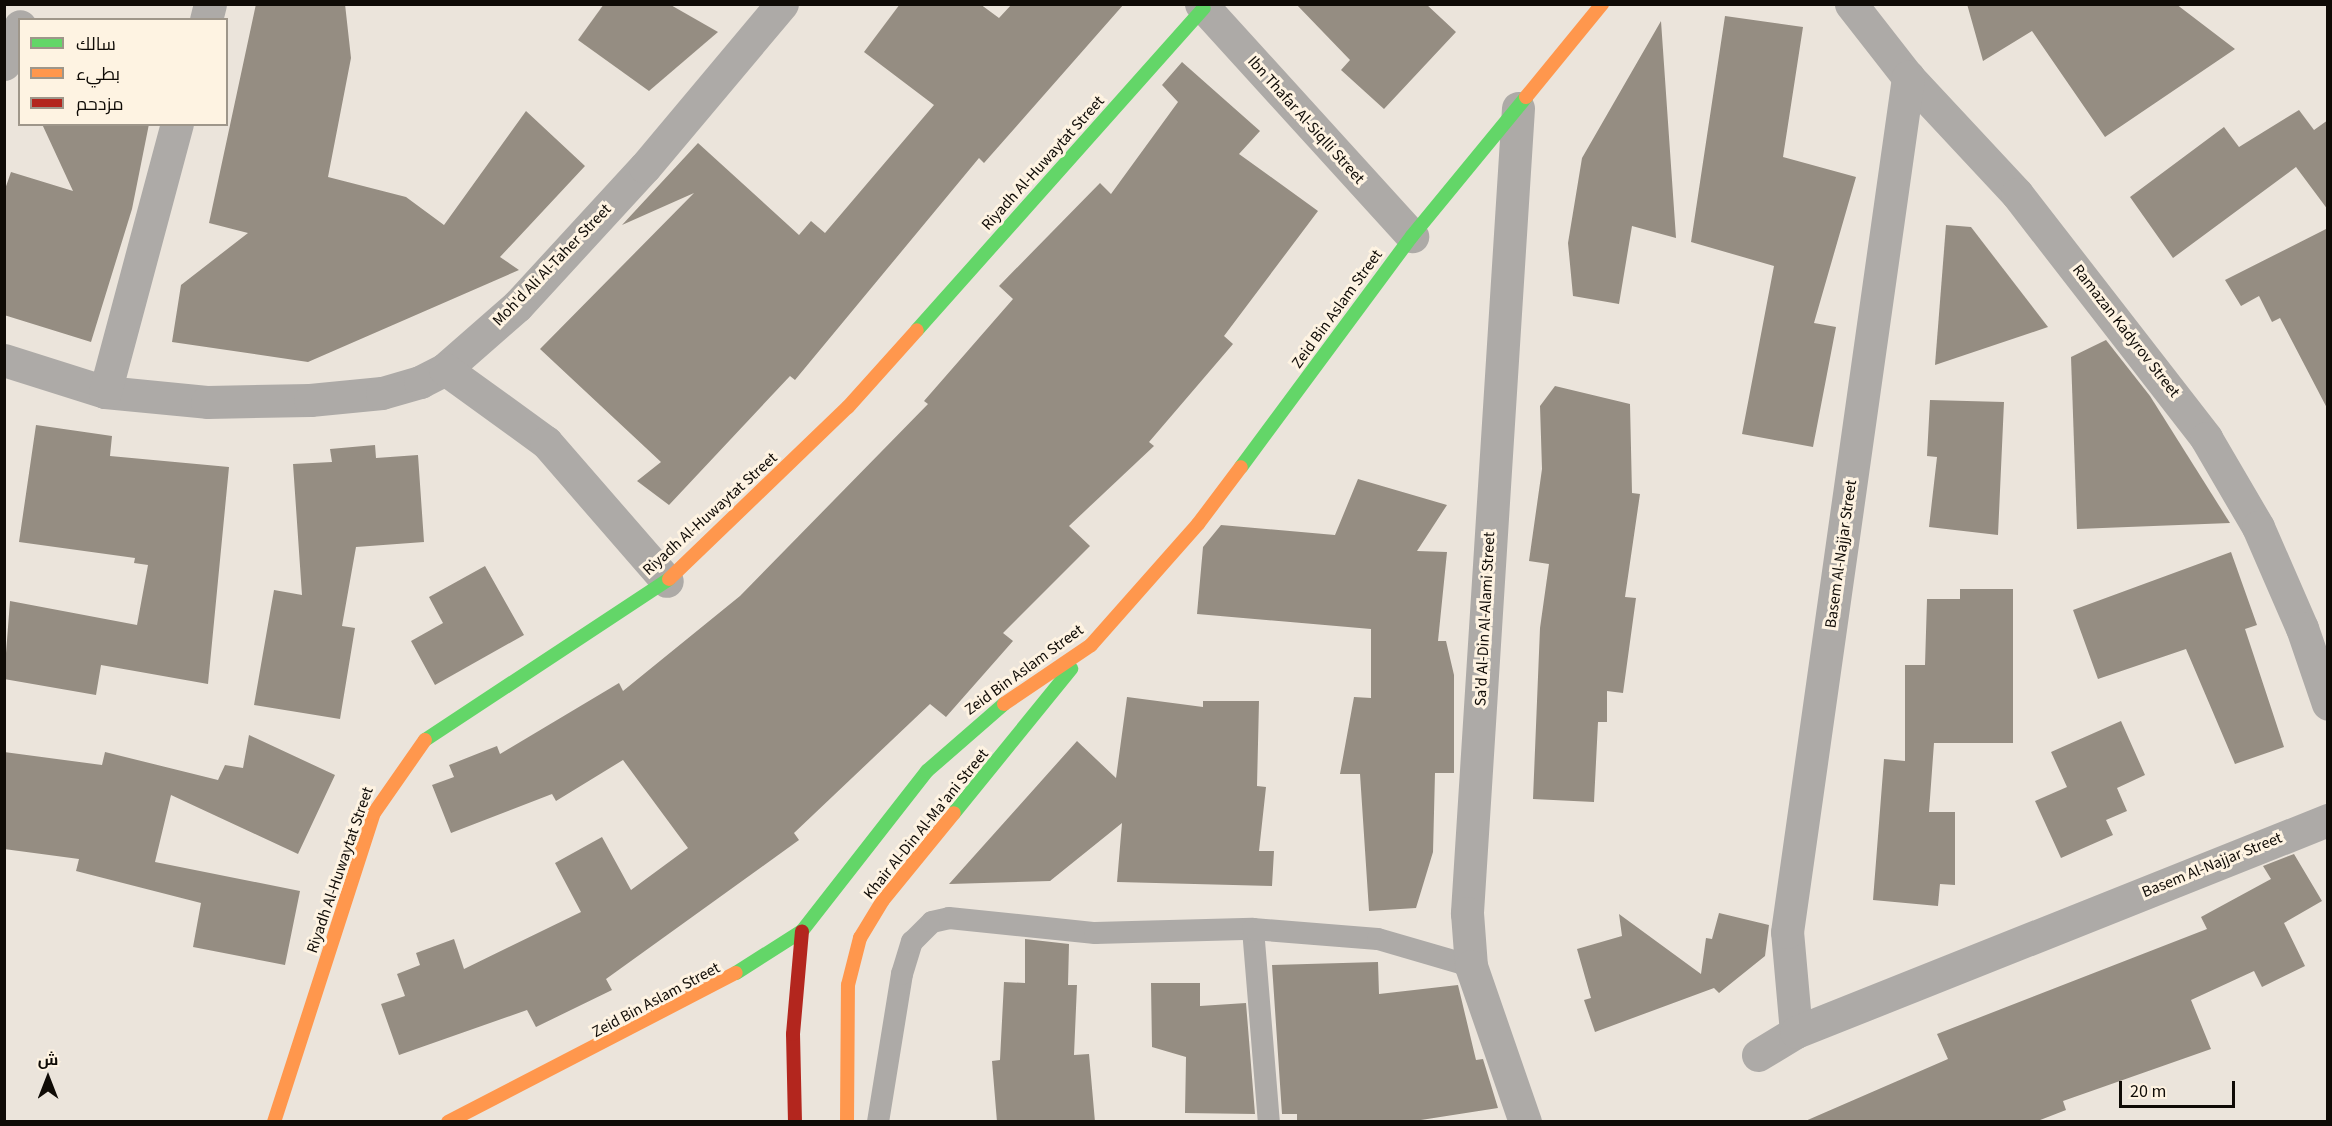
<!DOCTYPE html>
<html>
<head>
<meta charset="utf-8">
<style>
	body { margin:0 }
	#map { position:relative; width:2332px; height:1126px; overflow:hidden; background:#ebe4db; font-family:"Source Sans 3",Cairo,sans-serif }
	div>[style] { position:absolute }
	.building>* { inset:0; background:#958d82 }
	.lane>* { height:22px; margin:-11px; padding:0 11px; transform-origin:11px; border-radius:11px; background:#adaaa7 }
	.street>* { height:33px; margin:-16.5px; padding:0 16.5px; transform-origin:16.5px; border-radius:16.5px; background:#adaaa7 }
	.fast>* { height:14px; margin:-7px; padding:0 7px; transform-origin:7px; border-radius:7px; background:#63d668 }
	.slow>* { height:14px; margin:-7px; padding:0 7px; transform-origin:7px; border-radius:7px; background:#ff974d }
	.jam>* { height:14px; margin:-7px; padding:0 7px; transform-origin:7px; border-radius:7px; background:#b3261e }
	span { translate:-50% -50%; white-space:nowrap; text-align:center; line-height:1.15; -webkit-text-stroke:6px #fef3e2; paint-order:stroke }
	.street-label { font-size:16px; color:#0f0b06 }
	.frame { position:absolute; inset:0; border:6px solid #0f0b06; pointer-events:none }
	.legend { position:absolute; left:18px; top:18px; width:210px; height:108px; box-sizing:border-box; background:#fef3e2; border:2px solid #9e968a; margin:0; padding:8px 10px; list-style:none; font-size:18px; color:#0f0b06 }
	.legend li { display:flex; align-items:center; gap:12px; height:30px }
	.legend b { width:30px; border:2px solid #9e968a }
	.north { position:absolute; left:18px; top:1048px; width:60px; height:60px; -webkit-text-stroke:4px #fef3e2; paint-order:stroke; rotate:0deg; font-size:16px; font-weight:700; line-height:24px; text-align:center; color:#0f0b06 }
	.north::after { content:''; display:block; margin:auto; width:21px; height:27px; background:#0f0b06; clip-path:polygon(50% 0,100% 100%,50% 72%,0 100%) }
	.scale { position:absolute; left:2119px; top:1081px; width:116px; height:27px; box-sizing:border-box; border:3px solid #0f0b06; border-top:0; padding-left:8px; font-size:18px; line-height:21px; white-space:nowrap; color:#0f0b06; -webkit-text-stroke:4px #fef3e2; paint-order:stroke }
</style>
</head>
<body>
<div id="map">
	<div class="building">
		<div style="clip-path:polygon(256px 4px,345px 4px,351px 58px,328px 177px,406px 197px,444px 225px,526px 111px,585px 166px,500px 257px,519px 270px,308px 362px,172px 342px,181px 285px,248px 233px,209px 223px)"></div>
		<div style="clip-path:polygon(604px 4px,669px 4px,718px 32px,649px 91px,578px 40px)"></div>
		<div style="clip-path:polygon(900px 4px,980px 4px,999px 18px,1012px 4px,1124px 4px,984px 163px,979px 158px,795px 380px,790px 376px,669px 505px,637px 481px,661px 462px,540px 349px,694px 193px,622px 225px,698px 143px,799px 235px,811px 221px,825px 233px,934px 105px,864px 52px)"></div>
		<div style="clip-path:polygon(1296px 4px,1426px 4px,1456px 32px,1384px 109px,1341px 70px,1350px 60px)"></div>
		<div style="clip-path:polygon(1967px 4px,2176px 4px,2235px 49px,2105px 137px,2032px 31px,1983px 61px)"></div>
		<div style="clip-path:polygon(1725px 16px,1803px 27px,1783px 157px,1856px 177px,1814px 323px,1836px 327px,1813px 447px,1742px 434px,1774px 266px,1691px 242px)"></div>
		<div style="clip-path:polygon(1661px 21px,1676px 238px,1632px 226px,1619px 304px,1573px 296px,1568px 243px,1582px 158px)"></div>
		<div style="clip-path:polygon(1182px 62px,1260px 131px,1239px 154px,1318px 211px,1224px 336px,1233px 344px,1149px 442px,1154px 446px,1069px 526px,1090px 546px,1003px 633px,1013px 641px,946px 717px,930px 704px,794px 833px,799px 840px,606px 979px,612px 990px,536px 1027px,527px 1010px,399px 1055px,381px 1004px,405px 996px,397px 974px,420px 965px,416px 953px,454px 939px,464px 969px,581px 912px,555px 863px,602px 837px,631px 890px,688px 848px,623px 760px,556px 801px,552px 794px,451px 833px,432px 785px,454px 777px,449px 765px,497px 746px,500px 754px,619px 683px,623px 691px,740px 596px,928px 404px,924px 401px,1013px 299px,999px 286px,1100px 183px,1111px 194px,1178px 102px,1162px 85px)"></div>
		<div style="clip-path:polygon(2299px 110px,2314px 130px,2328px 120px,2328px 210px,2296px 167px,2173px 258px,2130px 197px,2224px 127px,2239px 147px)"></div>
		<div style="clip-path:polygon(42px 124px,149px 124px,132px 209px,91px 342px,4px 315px,4px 192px,11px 172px,73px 191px)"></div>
		<div style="clip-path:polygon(1946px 225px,1971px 227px,2048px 327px,1935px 365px)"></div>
		<div style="clip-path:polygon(2328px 228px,2328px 410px,2280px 318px,2272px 322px,2259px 296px,2241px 306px,2225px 280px)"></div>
		<div style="clip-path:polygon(2106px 340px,2150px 396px,2230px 523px,2077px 529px,2071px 357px)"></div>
		<div style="clip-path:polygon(1555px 386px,1630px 404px,1632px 493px,1640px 494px,1625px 597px,1636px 598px,1623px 693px,1607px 691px,1607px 722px,1598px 722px,1594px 802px,1533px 799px,1540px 628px,1549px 564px,1529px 561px,1542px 469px,1540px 406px)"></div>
		<div style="clip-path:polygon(1930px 400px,2004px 402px,1998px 535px,1929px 527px,1937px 457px,1927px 456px)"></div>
		<div style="clip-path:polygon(36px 425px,112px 436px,110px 456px,229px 467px,208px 684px,101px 665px,96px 695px,4px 679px,10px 601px,137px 625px,148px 565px,134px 563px,135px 558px,19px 542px)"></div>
		<div style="clip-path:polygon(375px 445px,376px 458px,418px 455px,424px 542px,356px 547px,342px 626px,355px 628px,340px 719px,254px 705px,274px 590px,302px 595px,293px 464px,332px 462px,330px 449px)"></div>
		<div style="clip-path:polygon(1358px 479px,1447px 505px,1417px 551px,1447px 552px,1438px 641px,1446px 641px,1454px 675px,1454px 773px,1435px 773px,1433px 852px,1416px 908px,1369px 911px,1360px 774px,1340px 774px,1354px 697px,1371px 698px,1371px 629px,1197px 614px,1203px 547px,1221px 525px,1335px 535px)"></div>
		<div style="clip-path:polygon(2231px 552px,2257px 625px,2245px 629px,2284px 747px,2235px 764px,2186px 649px,2098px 679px,2073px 610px)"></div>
		<div style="clip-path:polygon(485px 566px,524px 635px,435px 685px,411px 641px,443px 623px,429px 597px)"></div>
		<div style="clip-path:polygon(1960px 589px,2013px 589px,2013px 743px,1934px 743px,1929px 812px,1955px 812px,1955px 885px,1940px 884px,1938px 906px,1873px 900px,1884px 759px,1905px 761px,1905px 665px,1925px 665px,1927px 599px,1960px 599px)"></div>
		<div style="clip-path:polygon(1127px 697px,1203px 707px,1203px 701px,1259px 701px,1257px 786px,1266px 787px,1259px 851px,1274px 851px,1272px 886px,1117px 882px,1122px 823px,1050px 881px,949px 884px,1077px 741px,1116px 778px)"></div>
		<div style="clip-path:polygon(2121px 721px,2145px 775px,2117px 788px,2127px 811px,2106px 820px,2113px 835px,2061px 858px,2035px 801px,2067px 787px,2051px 752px)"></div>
		<div style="clip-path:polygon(249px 735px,335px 775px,298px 854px,171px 795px,155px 862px,300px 891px,285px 965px,193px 947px,201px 903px,76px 871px,79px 859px,4px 849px,4px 752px,102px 765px,105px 752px,218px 780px,225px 765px,243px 768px)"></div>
		<div style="clip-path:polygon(2294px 854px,2322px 901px,2284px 923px,2305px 966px,2262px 987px,2254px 971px,2191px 1000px,2211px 1049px,2063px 1101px,2066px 1110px,2035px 1122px,1803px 1122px,1948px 1059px,1937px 1034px,2207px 929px,2201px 917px,2271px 879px,2263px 866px)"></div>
		<div style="clip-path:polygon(1719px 913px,1769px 925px,1765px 956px,1719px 993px,1714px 988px,1595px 1032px,1584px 1000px,1591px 998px,1577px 949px,1622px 936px,1619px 914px,1701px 974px,1706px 938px,1712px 939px)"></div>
		<div style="clip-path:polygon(1025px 939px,1069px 944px,1068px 985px,1077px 985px,1074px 1055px,1089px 1054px,1095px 1122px,997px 1122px,992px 1061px,1000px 1060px,1004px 982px,1025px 983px)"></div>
		<div style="clip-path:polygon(1378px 962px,1379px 994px,1458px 985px,1476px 1060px,1483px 1059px,1498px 1108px,1408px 1122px,1297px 1122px,1297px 1114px,1282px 1114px,1272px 965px)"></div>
		<div style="clip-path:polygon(1151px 983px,1200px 983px,1200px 1006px,1246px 1003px,1255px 1114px,1185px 1113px,1186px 1057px,1152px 1047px)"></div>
	</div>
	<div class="lane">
		<div style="left:1253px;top:929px;width:194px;rotate:85.3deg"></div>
		<div style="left:878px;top:1122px;width:150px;rotate:-80.8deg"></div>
		<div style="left:902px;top:974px;width:34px;rotate:-73deg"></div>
		<div style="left:912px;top:942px;width:28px;rotate:-45deg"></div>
		<div style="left:932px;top:922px;width:17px;rotate:-13deg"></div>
		<div style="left:949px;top:918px;width:147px;rotate:5.9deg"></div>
		<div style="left:1095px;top:933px;width:158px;rotate:-1.5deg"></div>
		<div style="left:1253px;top:929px;width:125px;rotate:4.6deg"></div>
		<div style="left:1378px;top:939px;width:97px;rotate:16.2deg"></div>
	</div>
	<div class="street">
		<div style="left:1201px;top:4px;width:314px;rotate:47.7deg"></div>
		<div style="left:1851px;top:4px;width:93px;rotate:52deg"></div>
		<div style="left:1908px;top:77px;width:160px;rotate:47deg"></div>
		<div style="left:2017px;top:194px;width:309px;rotate:52.2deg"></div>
		<div style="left:2206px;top:438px;width:103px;rotate:59.7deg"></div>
		<div style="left:2258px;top:527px;width:110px;rotate:66.5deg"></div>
		<div style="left:2302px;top:628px;width:80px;rotate:71.1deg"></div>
		<div style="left:206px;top:20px;width:16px;rotate:-76deg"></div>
		<div style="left:4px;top:64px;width:41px;rotate:-67.2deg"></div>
		<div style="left:1518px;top:108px;width:807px;rotate:93.63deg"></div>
		<div style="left:1467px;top:913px;width:53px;rotate:85.7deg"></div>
		<div style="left:1471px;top:966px;width:165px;rotate:70.9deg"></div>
		<div style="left:4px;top:360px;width:106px;rotate:17.6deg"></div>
		<div style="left:105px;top:392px;width:102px;rotate:5.6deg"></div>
		<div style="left:207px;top:402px;width:103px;rotate:-1.1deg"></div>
		<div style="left:310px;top:400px;width:72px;rotate:-5.6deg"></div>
		<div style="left:382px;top:393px;width:40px;rotate:-16deg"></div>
		<div style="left:420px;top:382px;width:28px;rotate:-27deg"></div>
		<div style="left:445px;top:369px;width:96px;rotate:-41.2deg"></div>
		<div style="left:517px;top:306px;width:189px;rotate:-47.4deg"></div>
		<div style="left:645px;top:167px;width:213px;rotate:-50deg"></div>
		<div style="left:445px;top:369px;width:125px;rotate:35.9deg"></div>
		<div style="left:546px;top:442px;width:184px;rotate:49deg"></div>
		<div style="left:105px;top:392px;width:278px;rotate:-75deg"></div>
		<div style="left:1796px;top:1032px;width:100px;rotate:-95.1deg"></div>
		<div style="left:1787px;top:932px;width:864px;rotate:-81.94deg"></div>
		<div style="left:1758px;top:1055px;width:44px;rotate:-31.2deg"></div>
		<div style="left:1796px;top:1032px;width:573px;rotate:-21.73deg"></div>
	</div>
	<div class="fast">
		<div style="left:917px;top:330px;width:431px;rotate:-48.3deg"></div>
		<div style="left:1241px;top:467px;width:287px;rotate:-53.5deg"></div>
		<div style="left:1412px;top:236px;width:180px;rotate:-50.6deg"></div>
		<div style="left:425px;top:740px;width:292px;rotate:-33.4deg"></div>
		<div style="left:954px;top:813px;width:186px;rotate:-50.9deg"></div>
		<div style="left:736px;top:973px;width:78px;rotate:-32.5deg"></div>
		<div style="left:802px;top:931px;width:203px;rotate:-52deg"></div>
		<div style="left:927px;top:771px;width:102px;rotate:-41deg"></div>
	</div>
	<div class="slow">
		<div style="left:1526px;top:97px;width:120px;rotate:-50.7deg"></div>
		<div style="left:669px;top:579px;width:248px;rotate:-43.9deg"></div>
		<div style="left:848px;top:407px;width:103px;rotate:-48.1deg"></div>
		<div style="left:1004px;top:704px;width:105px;rotate:-34.1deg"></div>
		<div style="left:1091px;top:645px;width:162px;rotate:-48.5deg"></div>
		<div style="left:1198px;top:524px;width:71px;rotate:-53deg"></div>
		<div style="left:274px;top:1122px;width:325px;rotate:-72.1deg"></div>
		<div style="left:374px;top:813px;width:89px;rotate:-55.1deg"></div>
		<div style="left:448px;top:1122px;width:324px;rotate:-27.4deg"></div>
		<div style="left:847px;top:1122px;width:137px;rotate:-89.6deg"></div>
		<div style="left:848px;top:985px;width:49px;rotate:-75.7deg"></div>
		<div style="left:860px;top:938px;width:44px;rotate:-58.8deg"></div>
		<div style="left:883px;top:900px;width:112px;rotate:-50.8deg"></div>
	</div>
	<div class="jam">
		<div style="left:795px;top:1122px;width:88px;rotate:-91.3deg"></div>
		<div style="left:793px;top:1034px;width:103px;rotate:-85deg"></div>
	</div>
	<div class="street-label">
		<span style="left:1306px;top:120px;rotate:48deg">Ibn Thafar Al-Siqlli Street</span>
		<span style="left:1043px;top:163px;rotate:-48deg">Riyadh Al-Huwaytat Street</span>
		<span style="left:552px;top:265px;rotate:-46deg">Moh'd Ali Al-Taher Street</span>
		<span style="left:1337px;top:309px;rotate:-54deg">Zeid Bin Aslam Street</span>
		<span style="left:2126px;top:331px;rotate:52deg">Ramazan Kadyrov Street</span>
		<span style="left:710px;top:514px;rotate:-42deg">Riyadh Al-Huwaytat Street</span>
		<span style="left:1841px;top:554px;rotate:-82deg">Basem Al-Najjar Street</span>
		<span style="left:1485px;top:619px;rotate:-87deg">Sa'd Al-Din Al-Alami Street</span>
		<span style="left:1024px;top:670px;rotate:-36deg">Zeid Bin Aslam Street</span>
		<span style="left:926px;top:824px;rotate:-51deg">Khair Al-Din Al-Ma'ani Street</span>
		<span style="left:2212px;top:865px;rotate:-22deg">Basem Al-Najjar Street</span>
		<span style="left:340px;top:870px;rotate:-71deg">Riyadh Al-Huwaytat Street</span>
		<span style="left:656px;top:1000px;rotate:-28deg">Zeid Bin Aslam Street</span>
	</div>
	<div class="frame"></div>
	<ul class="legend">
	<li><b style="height:8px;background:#63d668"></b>سالك</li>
	<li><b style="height:8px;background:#ff974d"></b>بطيء</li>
	<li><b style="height:8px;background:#b3261e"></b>مزدحم</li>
	</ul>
	<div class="north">ش</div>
	<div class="scale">20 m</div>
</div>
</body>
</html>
